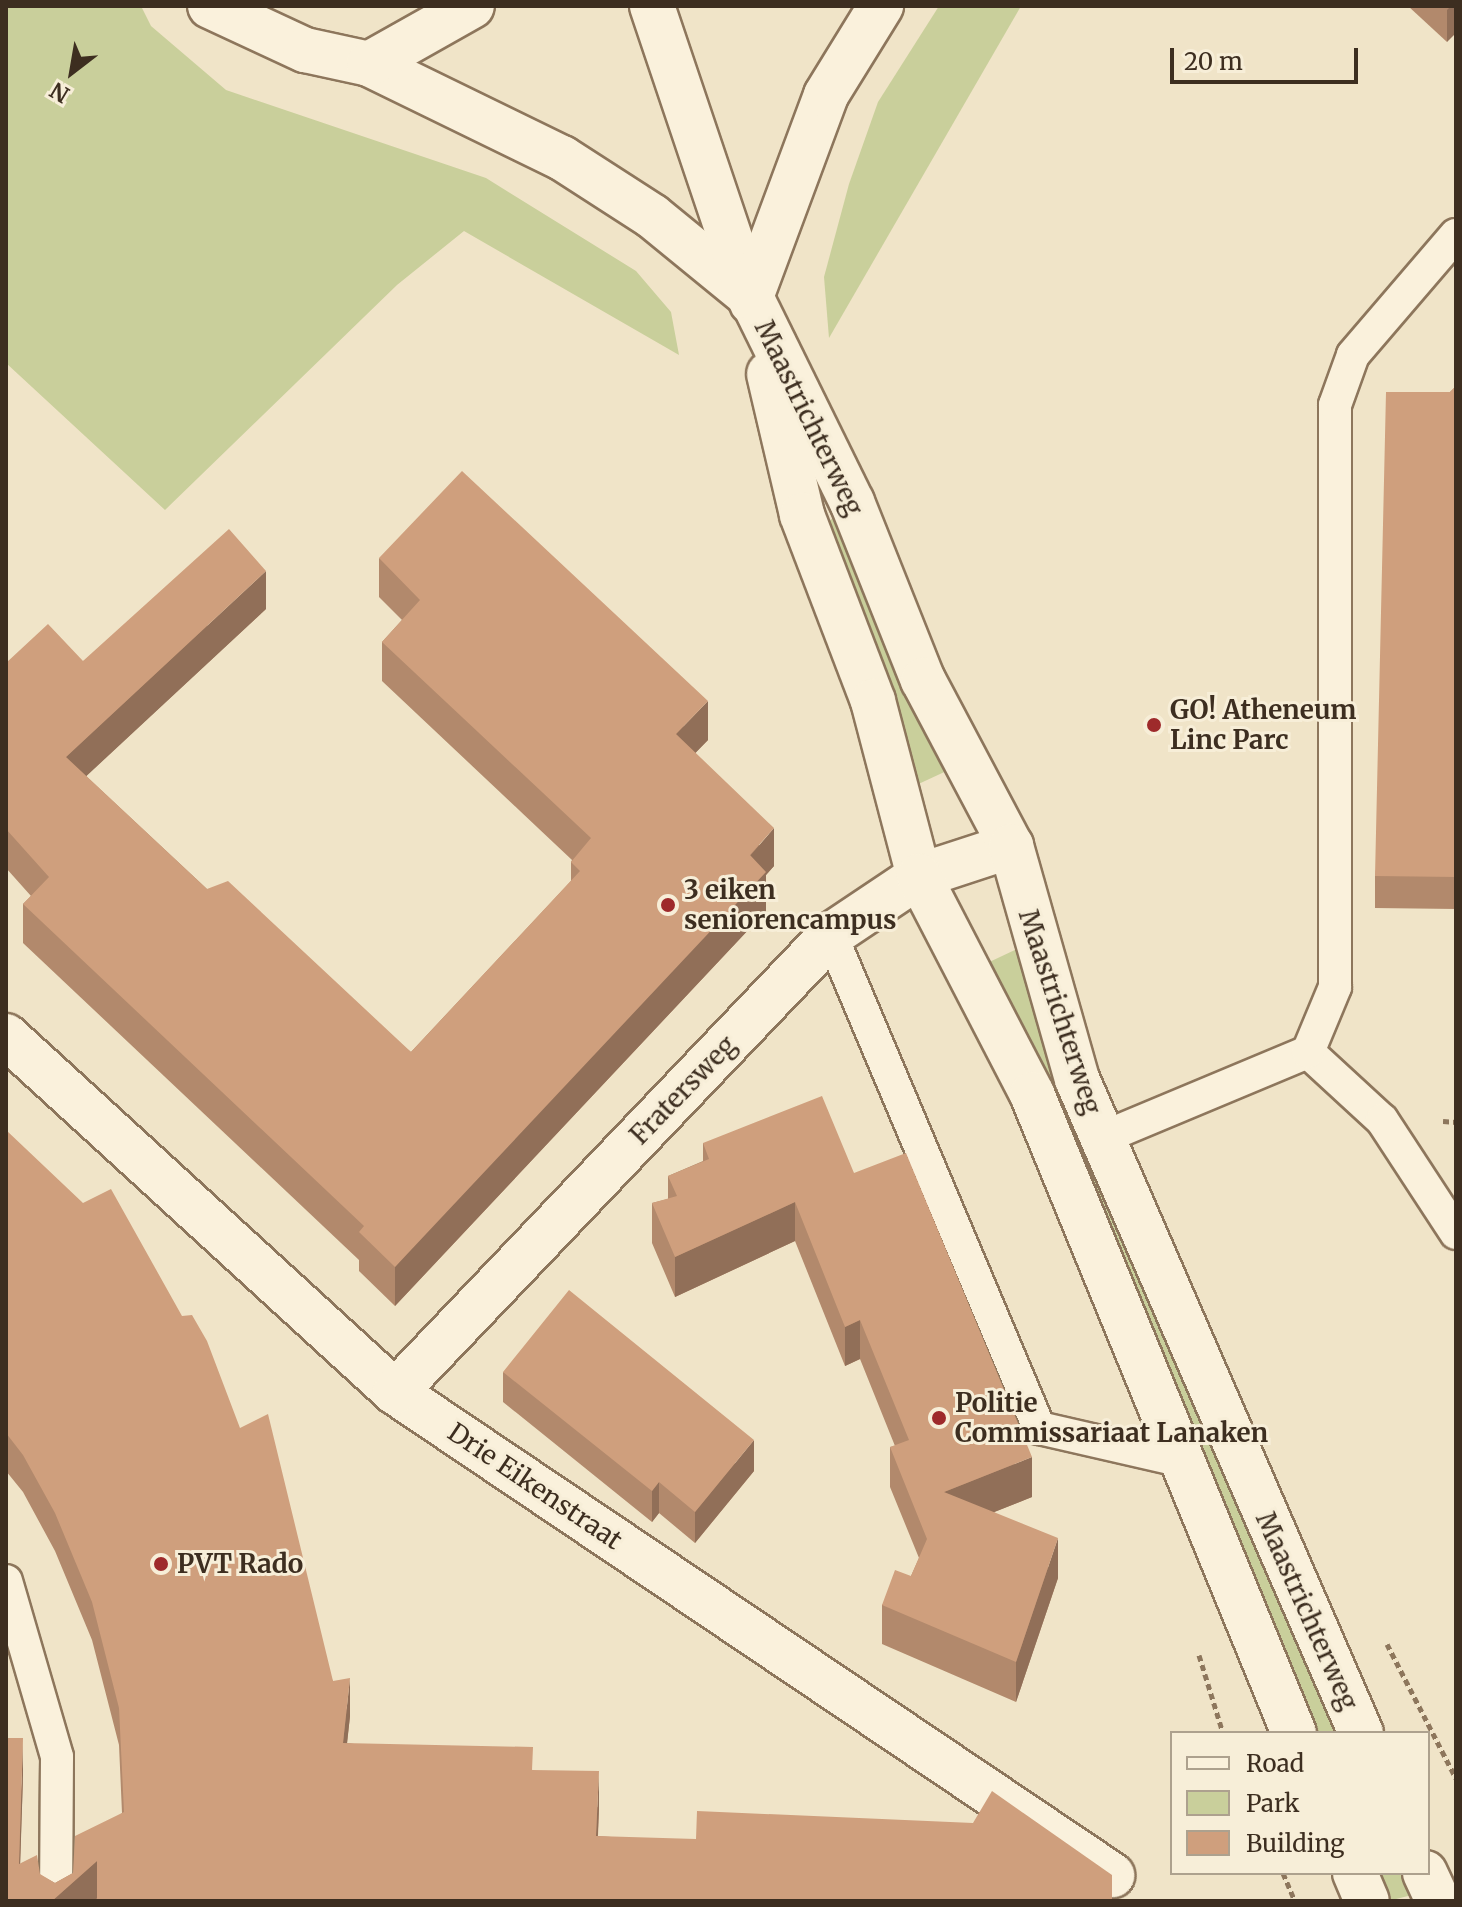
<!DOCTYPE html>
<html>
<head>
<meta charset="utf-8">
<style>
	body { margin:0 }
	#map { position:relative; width:1462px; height:1907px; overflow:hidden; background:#f0e4c8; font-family:Merriweather,serif }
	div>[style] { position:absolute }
	.green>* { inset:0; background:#c9cf9b }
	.path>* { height:5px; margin-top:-2.5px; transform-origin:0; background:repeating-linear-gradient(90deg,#8d765c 0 6px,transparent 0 10px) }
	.roads { filter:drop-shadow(2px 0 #8d765c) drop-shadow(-2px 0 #8d765c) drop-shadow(0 2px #8d765c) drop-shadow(0 -2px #8d765c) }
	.service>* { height:32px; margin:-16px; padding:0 16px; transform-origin:16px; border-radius:16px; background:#faf1dc }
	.minor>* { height:44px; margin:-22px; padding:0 22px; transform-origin:22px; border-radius:22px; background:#faf1dc }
	.secondary>* { height:44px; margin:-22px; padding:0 22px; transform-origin:22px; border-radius:22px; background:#faf1dc }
	.wall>* { inset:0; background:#b2896c }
	.shaded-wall>* { inset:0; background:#916f58 }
	.building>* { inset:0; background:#cf9f7d }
	.dots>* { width:22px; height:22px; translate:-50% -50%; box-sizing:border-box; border:4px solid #f7eed8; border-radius:50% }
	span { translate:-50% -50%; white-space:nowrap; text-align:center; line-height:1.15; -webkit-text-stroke:6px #f7eed8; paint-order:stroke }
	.street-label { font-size:26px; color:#3d2e20 }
	.poi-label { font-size:26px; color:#3d2e20; font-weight:700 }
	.left { translate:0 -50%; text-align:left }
	.frame { position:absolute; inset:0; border:8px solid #3d2e20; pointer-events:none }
	.legend { position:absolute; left:1170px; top:1731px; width:260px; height:144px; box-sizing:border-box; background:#f7eed8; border:2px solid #ada18e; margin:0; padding:10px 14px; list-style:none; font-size:24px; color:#3d2e20 }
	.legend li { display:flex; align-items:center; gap:16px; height:40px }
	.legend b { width:40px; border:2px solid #ada18e }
	.north { position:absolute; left:32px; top:32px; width:80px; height:80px; -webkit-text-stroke:6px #f7eed8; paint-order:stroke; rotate:211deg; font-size:22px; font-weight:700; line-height:32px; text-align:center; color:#3d2e20 }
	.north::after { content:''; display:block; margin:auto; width:28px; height:36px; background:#3d2e20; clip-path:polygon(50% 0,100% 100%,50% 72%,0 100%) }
	.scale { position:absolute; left:1170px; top:48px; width:188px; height:36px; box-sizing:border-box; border:4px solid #3d2e20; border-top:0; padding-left:10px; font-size:24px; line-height:28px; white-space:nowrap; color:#3d2e20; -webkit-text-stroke:6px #f7eed8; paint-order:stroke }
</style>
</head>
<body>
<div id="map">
	<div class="green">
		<div style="clip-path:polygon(6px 6px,141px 6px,151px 26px,226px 90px,486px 178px,636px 271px,671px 312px,679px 355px,464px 231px,397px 285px,165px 510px,6px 363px)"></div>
		<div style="clip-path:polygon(939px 6px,1021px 6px,829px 338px,824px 277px,849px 184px,878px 102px)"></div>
		<div style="clip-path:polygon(836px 515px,953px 768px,912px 787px,824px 526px)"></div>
		<div style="clip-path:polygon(1023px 946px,1342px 1733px,1316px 1733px,1061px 1129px,983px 965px)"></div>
		<div style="clip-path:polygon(1376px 1873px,1403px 1873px,1412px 1895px,1388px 1901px)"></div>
	</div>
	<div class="path">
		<div style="left:1443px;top:1121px;width:13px;rotate:4deg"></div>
		<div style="left:1387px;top:1644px;width:151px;rotate:62.8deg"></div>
		<div style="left:1199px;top:1655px;width:82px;rotate:72.9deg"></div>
		<div style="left:1283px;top:1873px;width:30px;rotate:67deg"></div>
	</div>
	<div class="roads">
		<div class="service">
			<div style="left:831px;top:935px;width:535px;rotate:67.12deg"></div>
			<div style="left:1039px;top:1428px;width:148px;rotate:12.9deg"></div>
			<div style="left:1308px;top:1052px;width:100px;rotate:42.6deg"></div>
			<div style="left:1382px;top:1120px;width:135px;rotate:56.8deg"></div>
			<div style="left:1102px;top:1138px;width:223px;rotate:-22.7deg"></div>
			<div style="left:1308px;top:1052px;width:70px;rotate:-67.4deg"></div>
			<div style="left:1335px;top:987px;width:582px;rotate:-90deg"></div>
			<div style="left:1335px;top:405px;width:53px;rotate:-70.2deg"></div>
			<div style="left:1353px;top:355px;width:158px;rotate:-49.4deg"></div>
			<div style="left:6px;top:1581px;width:183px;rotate:73.8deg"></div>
			<div style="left:57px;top:1757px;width:144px;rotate:90.4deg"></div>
		</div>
		<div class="minor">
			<div style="left:6px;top:1036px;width:527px;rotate:42.46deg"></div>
			<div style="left:395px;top:1392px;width:865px;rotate:33.97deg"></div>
			<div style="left:395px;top:1392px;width:632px;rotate:-46.35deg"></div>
			<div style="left:831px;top:935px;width:106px;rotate:-33.8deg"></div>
			<div style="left:919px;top:876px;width:97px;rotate:-18.1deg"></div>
		</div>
		<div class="secondary">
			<div style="left:210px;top:6px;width:105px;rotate:24.9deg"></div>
			<div style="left:305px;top:50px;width:66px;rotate:12.3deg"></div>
			<div style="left:369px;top:64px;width:215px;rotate:26deg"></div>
			<div style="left:562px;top:158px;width:107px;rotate:32.8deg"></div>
			<div style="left:652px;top:216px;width:128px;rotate:39.3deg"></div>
			<div style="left:751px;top:297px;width:229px;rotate:63.8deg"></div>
			<div style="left:852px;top:502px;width:192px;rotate:68.3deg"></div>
			<div style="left:923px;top:680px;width:188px;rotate:62.1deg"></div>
			<div style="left:1011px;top:846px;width:242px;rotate:74.2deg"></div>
			<div style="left:1077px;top:1079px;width:713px;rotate:66.53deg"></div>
			<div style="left:652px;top:6px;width:313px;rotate:71.4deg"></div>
			<div style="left:369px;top:64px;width:118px;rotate:-29.4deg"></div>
			<div style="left:751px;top:297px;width:215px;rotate:-69.6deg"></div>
			<div style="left:826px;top:95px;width:105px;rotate:-58.3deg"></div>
			<div style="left:769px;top:374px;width:145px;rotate:76.8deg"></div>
			<div style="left:802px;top:515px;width:199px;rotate:69.1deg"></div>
			<div style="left:873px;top:701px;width:181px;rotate:75.3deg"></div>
			<div style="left:919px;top:876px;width:246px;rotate:62.6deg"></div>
			<div style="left:1032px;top:1094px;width:691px;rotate:67.71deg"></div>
			<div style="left:1355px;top:1873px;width:30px;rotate:67deg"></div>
			<div style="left:1425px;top:1873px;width:31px;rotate:65deg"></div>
		</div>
	</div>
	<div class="wall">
		<div style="clip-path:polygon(1408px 6px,1456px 6px,1447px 42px)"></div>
		<div style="clip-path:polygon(1456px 386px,1456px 909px,1375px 908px,1375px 876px,1450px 392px)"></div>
		<div style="clip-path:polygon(379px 558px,708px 740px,695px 753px,774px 866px,766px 875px,766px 911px,395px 1306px,359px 1271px,359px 1260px,23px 943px,23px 904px,31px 896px,6px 868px,6px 663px,83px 661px,266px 609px,86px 776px,207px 889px,411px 1052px,571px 881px,571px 862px,572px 860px,382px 681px,382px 642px,402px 620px,379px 597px)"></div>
		<div style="clip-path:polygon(6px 1130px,333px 1681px,350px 1716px,347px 1743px,533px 1770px,599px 1808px,598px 1836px,1112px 1875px,97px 1899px,94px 1901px,6px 1901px,23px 1776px,20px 1864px,55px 1883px,73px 1873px,122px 1813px,119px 1745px,92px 1640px,55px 1551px,23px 1492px,6px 1471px)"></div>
		<div style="clip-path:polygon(703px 1143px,854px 1173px,1032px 1497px,994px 1512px,1058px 1578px,1016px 1702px,882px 1644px,882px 1605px,911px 1576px,919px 1558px,890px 1487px,890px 1447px,895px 1446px,860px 1359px,845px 1366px,795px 1241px,675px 1297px,652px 1243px,652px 1203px,668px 1199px,668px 1176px,703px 1161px)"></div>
		<div style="clip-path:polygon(503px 1372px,754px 1471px,695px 1543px,659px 1513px,652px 1522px,503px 1402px)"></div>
	</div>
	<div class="shaded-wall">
		<div style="clip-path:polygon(1451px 6px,1456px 6px,1456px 33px,1447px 42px,1447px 10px)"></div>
		<div style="clip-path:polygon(266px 571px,266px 609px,66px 795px,66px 757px)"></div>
		<div style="clip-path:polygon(708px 701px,708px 740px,676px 773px,676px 734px)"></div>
		<div style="clip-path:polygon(774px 828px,774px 866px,766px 875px,766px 911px,395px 1306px,395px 1267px)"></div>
		<div style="clip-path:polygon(795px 1202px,795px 1241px,675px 1297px,675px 1257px)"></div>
		<div style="clip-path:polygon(860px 1320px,860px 1359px,845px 1366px,845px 1327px)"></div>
		<div style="clip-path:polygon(754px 1440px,754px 1471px,695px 1543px,695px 1512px)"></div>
		<div style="clip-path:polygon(1032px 1457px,1032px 1497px,944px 1532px,944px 1492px)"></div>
		<div style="clip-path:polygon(659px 1482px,659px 1513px,652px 1522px,652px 1491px)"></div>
		<div style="clip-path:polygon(1058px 1538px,1058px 1578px,1016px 1702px,1016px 1662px)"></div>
		<div style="clip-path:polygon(350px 1678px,350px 1716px,343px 1780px,343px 1743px)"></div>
		<div style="clip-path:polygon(23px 1738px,23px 1776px,19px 1901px,19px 1864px)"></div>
		<div style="clip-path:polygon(599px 1771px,599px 1808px,596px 1873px,596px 1836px)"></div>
		<div style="clip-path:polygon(97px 1861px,97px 1898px,94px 1901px,52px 1901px)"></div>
	</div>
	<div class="building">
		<div style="clip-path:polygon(1456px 386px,1456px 877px,1375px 876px,1386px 392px,1450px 392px)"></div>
		<div style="clip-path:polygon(462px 471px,708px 701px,676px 734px,774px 828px,750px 855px,766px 872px,395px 1267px,359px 1232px,364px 1226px,23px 904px,49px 877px,6px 829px,6px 663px,48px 624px,83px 661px,229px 529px,266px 571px,66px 757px,207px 889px,228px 881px,411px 1052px,580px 871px,571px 862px,591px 838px,382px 642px,420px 600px,379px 558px)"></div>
		<div style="clip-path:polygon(822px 1096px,854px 1173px,906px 1153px,1032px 1457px,944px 1492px,1058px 1538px,1016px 1662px,882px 1605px,895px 1570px,911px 1576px,927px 1539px,890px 1447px,909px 1440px,860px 1320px,845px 1327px,795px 1202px,675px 1257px,652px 1203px,677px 1196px,668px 1176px,709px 1159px,703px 1143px)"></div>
		<div style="clip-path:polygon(6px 1130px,83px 1203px,111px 1189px,182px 1316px,192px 1315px,207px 1341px,240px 1428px,268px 1414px,333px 1681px,350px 1678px,343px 1743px,533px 1747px,532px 1770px,599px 1771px,596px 1836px,696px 1839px,697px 1811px,973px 1823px,992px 1791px,1112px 1875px,1112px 1901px,97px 1901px,97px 1861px,52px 1901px,6px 1901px,6px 1738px,23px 1738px,19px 1864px,37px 1855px,40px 1874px,55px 1883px,73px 1873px,75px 1836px,124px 1812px,119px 1708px,92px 1602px,55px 1513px,23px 1455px,6px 1433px)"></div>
		<div style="clip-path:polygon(569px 1290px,754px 1440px,695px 1512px,659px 1482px,652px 1491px,503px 1372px)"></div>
	</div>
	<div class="dots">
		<div style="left:1154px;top:725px;background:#9e2a2b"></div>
		<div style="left:668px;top:905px;background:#9e2a2b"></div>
		<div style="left:939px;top:1418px;background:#9e2a2b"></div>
		<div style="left:161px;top:1564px;background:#9e2a2b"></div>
	</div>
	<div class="street-label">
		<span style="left:809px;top:418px;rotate:64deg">Maastrichterweg</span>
		<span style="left:1060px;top:1012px;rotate:72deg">Maastrichterweg</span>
		<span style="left:683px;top:1090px;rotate:-46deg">Fratersweg</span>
		<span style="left:535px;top:1486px;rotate:34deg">Drie Eikenstraat</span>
		<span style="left:1307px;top:1611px;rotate:66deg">Maastrichterweg</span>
	</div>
	<div class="poi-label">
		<span class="left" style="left:1170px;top:725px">GO! Atheneum<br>Linc Parc</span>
		<span class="left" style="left:684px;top:905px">3 eiken<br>seniorencampus</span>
		<span class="left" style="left:955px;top:1418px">Politie<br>Commissariaat Lanaken</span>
		<span class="left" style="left:177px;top:1564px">PVT Rado</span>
	</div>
	<div class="frame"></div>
	<ul class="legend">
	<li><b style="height:10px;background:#faf1dc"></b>Road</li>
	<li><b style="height:22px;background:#c9cf9b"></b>Park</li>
	<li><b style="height:22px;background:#cf9f7d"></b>Building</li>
	</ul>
	<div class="north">N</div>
	<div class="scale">20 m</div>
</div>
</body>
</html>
